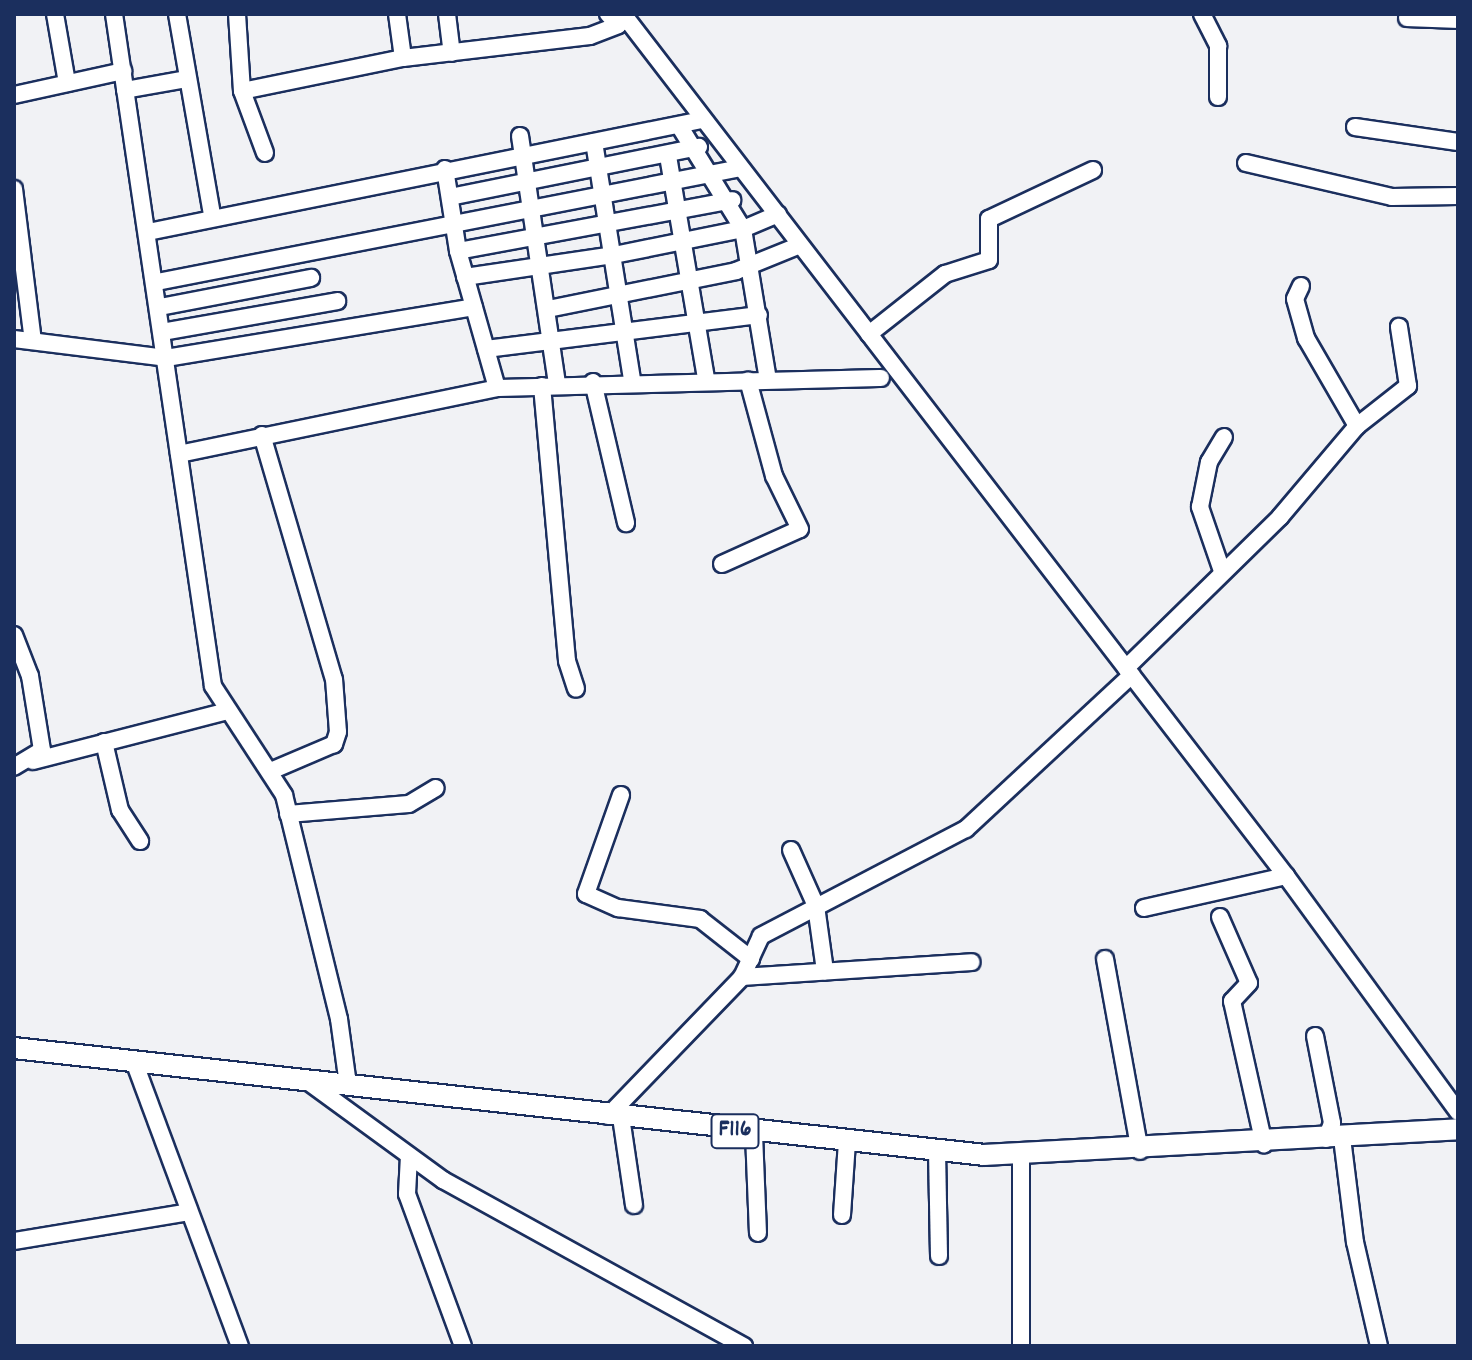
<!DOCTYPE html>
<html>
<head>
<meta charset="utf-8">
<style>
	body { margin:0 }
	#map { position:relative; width:1472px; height:1360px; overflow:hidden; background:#f1f2f5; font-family:Dekko,sans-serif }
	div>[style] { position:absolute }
	.roads { filter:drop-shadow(2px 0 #1b2f5e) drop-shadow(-2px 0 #1b2f5e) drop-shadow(0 2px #1b2f5e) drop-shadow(0 -2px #1b2f5e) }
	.minor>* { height:16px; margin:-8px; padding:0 8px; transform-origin:8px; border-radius:8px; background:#fff }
	.major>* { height:20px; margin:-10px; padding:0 10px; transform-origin:10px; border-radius:10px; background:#fff }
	span { translate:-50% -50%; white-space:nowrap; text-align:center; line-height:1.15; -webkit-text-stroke:6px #fff; paint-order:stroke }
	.shield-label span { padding:2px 6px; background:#fff; border:2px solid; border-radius:6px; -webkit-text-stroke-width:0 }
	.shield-label { font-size:24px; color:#1b2f5e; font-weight:700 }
	.frame { position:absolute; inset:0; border:16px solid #1b2f5e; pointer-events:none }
</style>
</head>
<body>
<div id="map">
	<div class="roads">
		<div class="minor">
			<div style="left:55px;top:14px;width:70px;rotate:80.1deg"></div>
			<div style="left:114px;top:14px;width:679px;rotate:81.62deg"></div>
			<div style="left:213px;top:686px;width:130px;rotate:56.9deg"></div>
			<div style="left:284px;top:795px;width:231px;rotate:76.2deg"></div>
			<div style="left:339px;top:1019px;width:67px;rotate:82.2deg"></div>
			<div style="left:177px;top:14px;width:204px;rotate:80.1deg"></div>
			<div style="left:237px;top:14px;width:77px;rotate:86.3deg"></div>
			<div style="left:242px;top:91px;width:66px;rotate:69.6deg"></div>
			<div style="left:397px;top:14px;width:44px;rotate:82.2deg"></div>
			<div style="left:447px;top:14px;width:39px;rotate:83deg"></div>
			<div style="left:623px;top:14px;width:1087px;rotate:52.43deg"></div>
			<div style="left:1286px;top:876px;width:292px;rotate:53.9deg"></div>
			<div style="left:1202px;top:14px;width:36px;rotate:63deg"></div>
			<div style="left:1218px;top:46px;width:51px;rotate:90deg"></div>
			<div style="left:1407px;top:18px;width:51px;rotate:2.2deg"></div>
			<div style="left:125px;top:90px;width:62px;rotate:-10.2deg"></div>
			<div style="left:242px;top:91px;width:164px;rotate:-11.6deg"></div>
			<div style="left:403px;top:58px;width:188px;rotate:-6.7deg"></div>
			<div style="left:590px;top:36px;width:30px;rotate:-21deg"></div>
			<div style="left:618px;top:25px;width:15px;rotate:-132deg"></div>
			<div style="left:14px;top:95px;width:112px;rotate:-12.4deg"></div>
			<div style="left:680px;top:127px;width:120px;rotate:58.3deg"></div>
			<div style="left:743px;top:229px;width:153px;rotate:80.6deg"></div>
			<div style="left:1355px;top:127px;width:104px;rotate:8.3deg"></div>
			<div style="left:520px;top:136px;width:252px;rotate:81.5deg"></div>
			<div style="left:594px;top:142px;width:241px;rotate:80.9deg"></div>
			<div style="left:668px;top:156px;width:226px;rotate:80.3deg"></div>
			<div style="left:1246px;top:163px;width:150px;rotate:13.1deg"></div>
			<div style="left:1392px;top:197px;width:66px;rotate:-0.9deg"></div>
			<div style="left:445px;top:169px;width:83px;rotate:81deg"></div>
			<div style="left:458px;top:251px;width:142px;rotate:74.1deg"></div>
			<div style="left:14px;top:189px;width:153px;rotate:82.9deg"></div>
			<div style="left:450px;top:197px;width:254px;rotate:-11.4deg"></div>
			<div style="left:148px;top:232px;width:565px;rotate:-11.43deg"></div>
			<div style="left:458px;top:251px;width:279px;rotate:-10.5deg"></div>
			<div style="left:465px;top:277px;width:151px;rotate:-8.4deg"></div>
			<div style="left:614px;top:255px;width:132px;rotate:-11.4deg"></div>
			<div style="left:743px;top:229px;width:38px;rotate:-23deg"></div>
			<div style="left:157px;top:282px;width:594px;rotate:-11.06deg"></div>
			<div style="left:1301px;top:286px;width:14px;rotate:115deg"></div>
			<div style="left:1295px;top:299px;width:41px;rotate:74.2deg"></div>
			<div style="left:1306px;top:338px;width:102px;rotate:59.9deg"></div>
			<div style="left:160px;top:307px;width:154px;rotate:-10.9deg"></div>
			<div style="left:548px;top:309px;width:192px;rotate:-11.4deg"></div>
			<div style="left:736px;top:271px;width:69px;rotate:-22.1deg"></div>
			<div style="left:162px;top:332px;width:178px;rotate:-10deg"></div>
			<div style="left:869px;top:334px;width:97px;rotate:-38.3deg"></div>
			<div style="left:945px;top:274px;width:46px;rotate:-17.7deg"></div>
			<div style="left:989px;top:260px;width:41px;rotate:-90deg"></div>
			<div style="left:989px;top:219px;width:115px;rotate:-25.2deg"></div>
			<div style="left:14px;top:339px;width:153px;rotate:7.1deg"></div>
			<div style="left:166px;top:358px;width:312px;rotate:-9.4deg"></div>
			<div style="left:486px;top:349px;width:275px;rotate:-7.1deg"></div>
			<div style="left:593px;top:382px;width:145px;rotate:76.8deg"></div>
			<div style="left:542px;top:386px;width:276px;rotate:84.8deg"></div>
			<div style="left:567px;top:661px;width:29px;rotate:72deg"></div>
			<div style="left:262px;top:435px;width:254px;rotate:73.6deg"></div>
			<div style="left:334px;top:679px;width:53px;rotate:85.7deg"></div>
			<div style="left:338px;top:732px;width:13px;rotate:108deg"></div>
			<div style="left:334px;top:744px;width:66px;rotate:156.9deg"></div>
			<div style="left:179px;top:454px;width:325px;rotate:-11.7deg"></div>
			<div style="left:497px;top:388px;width:384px;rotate:-1.5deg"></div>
			<div style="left:722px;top:564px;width:85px;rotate:-24.2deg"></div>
			<div style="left:800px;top:529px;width:59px;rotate:-116.1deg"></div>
			<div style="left:774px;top:476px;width:99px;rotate:-105.2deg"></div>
			<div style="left:1222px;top:571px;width:68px;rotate:-109deg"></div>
			<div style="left:1200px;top:507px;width:46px;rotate:-78.7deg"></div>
			<div style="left:1209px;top:462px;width:29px;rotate:-59deg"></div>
			<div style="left:14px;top:635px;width:44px;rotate:68.7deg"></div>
			<div style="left:30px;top:676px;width:75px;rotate:80.8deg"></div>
			<div style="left:42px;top:750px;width:33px;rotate:149deg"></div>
			<div style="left:1126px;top:668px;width:216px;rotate:-44.4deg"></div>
			<div style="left:1280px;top:517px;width:119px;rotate:-49.8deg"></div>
			<div style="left:1357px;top:426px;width:65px;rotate:-38.1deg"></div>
			<div style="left:1408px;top:386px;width:60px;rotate:-98.7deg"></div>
			<div style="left:104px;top:742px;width:70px;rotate:76.8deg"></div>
			<div style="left:120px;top:810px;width:37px;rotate:57deg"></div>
			<div style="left:33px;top:761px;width:197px;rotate:-14.4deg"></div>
			<div style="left:621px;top:795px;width:105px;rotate:109.5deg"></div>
			<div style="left:586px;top:894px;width:35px;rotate:24deg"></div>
			<div style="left:618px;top:908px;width:83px;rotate:7.6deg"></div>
			<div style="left:700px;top:919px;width:65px;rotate:38.1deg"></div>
			<div style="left:288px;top:814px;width:121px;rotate:-4.7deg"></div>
			<div style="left:409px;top:804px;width:31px;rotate:-31deg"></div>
			<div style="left:791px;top:850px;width:61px;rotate:65.9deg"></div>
			<div style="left:816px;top:906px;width:66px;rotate:82.1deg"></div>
			<div style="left:1144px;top:908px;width:146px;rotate:-12.7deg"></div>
			<div style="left:1220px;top:917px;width:72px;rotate:66.3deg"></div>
			<div style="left:1249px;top:983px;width:25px;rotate:133deg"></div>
			<div style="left:1232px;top:1001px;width:147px;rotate:77.4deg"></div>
			<div style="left:1105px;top:959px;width:195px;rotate:79.7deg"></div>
			<div style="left:742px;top:977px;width:230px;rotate:-3.7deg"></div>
			<div style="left:1315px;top:1036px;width:89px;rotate:78.9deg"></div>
			<div style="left:1332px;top:1123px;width:17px;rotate:111deg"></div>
			<div style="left:135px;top:1064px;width:301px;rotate:69.6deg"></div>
			<div style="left:310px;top:1083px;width:165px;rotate:36.1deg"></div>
			<div style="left:443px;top:1180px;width:344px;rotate:28.9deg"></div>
			<div style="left:608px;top:1116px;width:193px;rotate:-46deg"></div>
			<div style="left:742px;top:977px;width:45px;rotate:-65.1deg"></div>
			<div style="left:761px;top:936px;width:231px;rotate:-27.6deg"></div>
			<div style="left:966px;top:829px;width:226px;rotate:-42.9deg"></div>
			<div style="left:621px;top:1117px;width:89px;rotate:81.6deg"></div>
			<div style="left:754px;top:1134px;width:99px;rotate:87.7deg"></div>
			<div style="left:1342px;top:1138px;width:105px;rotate:82.9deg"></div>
			<div style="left:1355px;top:1242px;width:107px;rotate:77deg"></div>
			<div style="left:937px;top:1151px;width:105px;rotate:88.9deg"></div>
			<div style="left:1021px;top:1153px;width:193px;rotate:90deg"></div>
			<div style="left:409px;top:1156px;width:38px;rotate:93deg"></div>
			<div style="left:407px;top:1194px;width:162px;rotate:69.8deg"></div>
			<div style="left:842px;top:1215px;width:73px;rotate:-86.1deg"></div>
			<div style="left:14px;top:1241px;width:177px;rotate:-9.4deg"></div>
		</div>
		<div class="major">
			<div style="left:14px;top:1048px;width:976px;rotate:6.29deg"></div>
			<div style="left:984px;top:1155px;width:475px;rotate:-3.1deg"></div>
		</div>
	</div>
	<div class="shield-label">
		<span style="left:735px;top:1131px">F116</span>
	</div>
	<div class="frame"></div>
</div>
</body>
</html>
